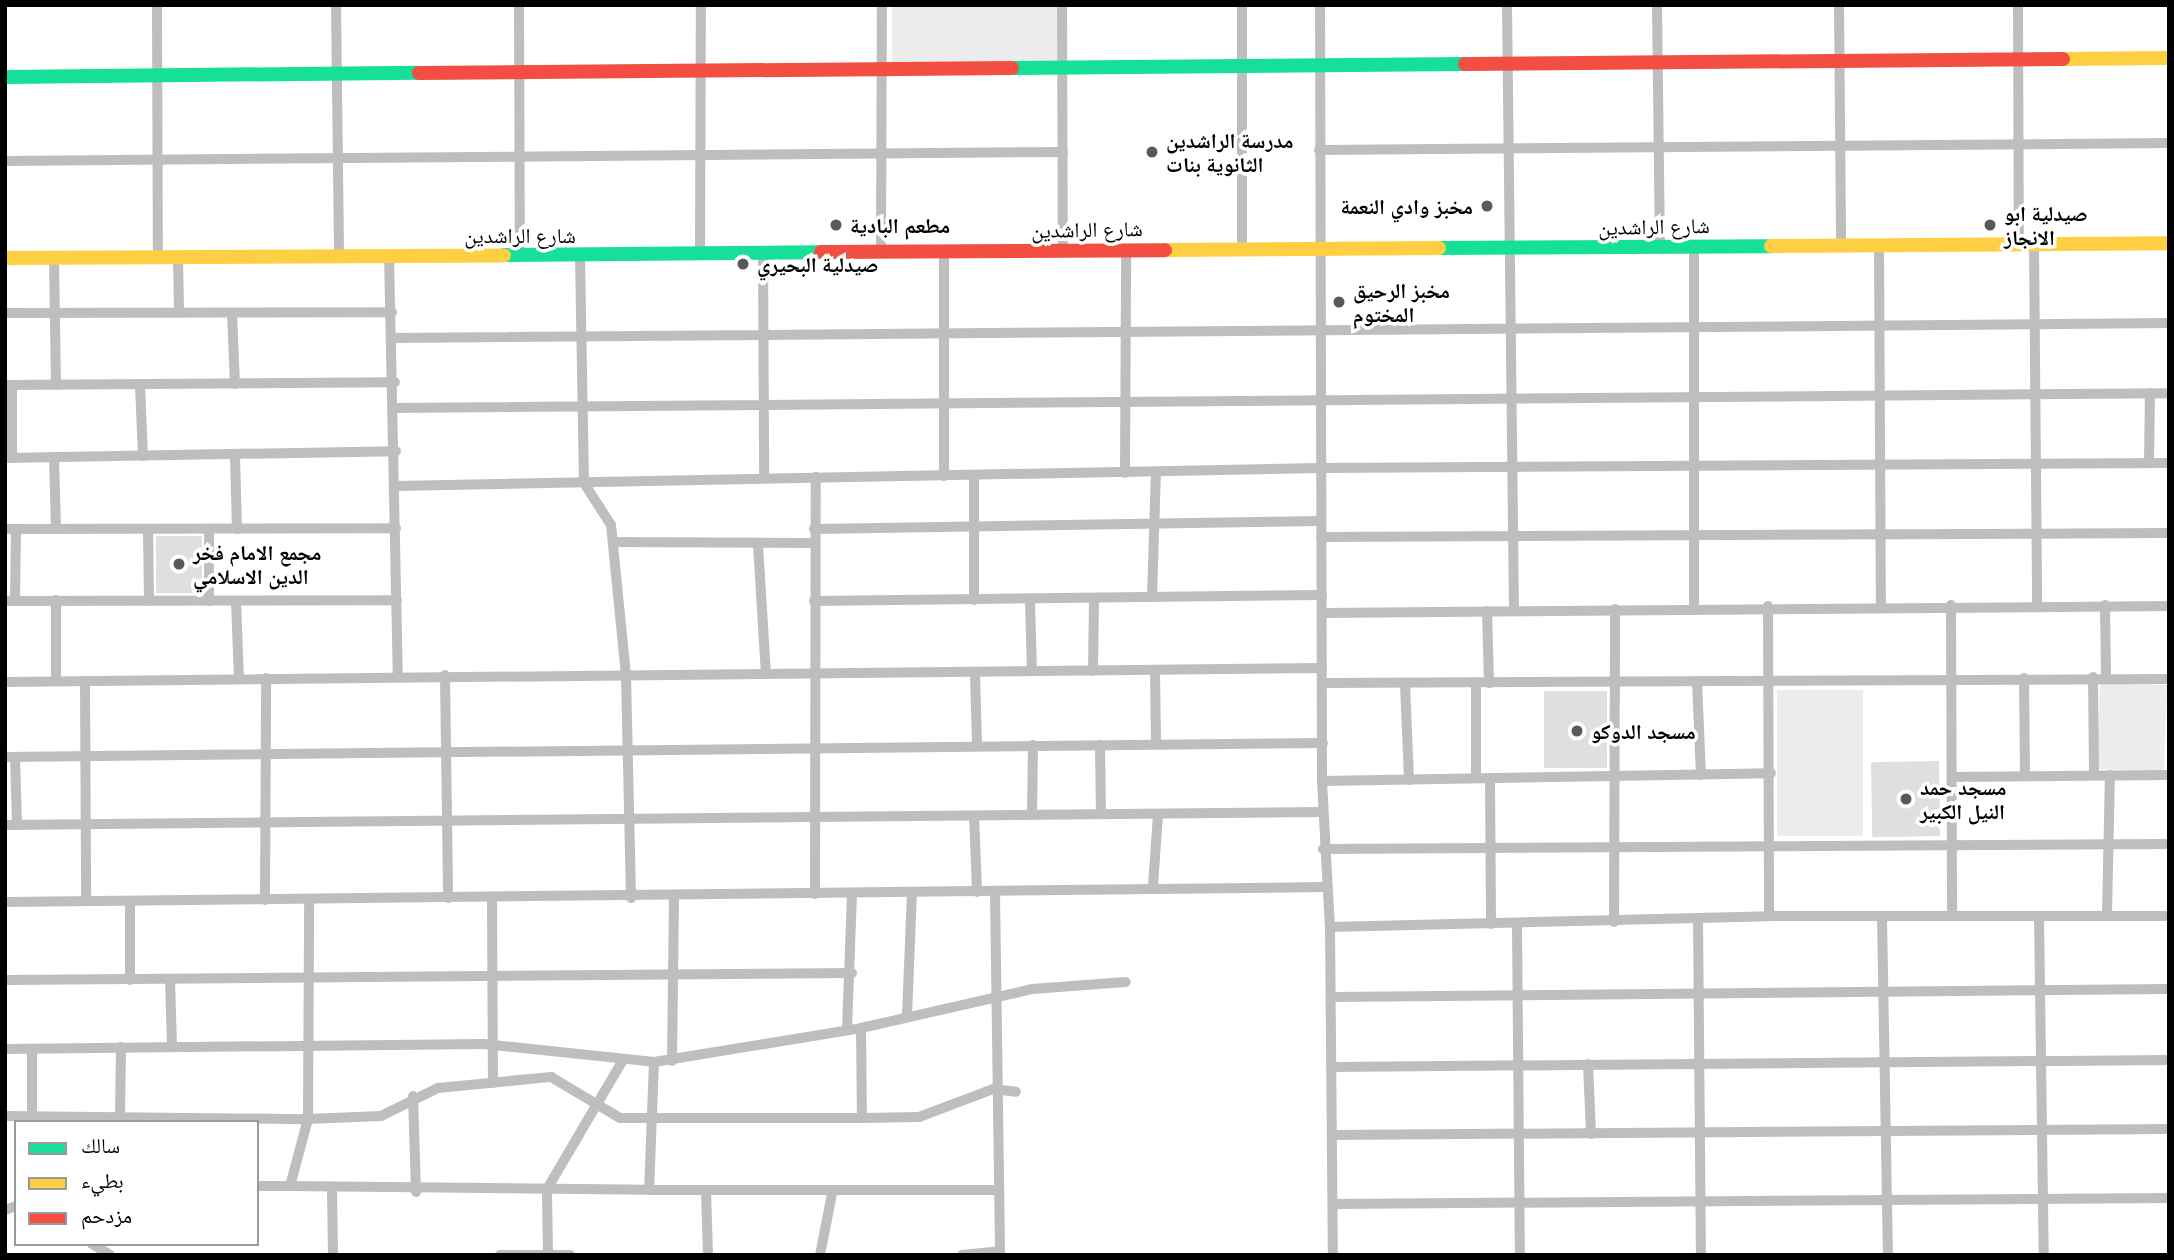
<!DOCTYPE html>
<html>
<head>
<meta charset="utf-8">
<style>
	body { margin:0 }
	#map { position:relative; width:2174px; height:1260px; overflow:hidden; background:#fff; font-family:"Open Sans","Noto Naskh Arabic",sans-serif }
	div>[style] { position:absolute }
	.green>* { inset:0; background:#ececec; transform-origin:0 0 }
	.building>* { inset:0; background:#dfdfdf; transform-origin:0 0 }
	.street>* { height:10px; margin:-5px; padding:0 5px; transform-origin:5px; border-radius:5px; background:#bebebe }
	.fast>* { height:14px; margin:-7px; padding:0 7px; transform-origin:7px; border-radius:7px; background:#16e098 }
	.slow>* { height:14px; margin:-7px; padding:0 7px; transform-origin:7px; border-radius:7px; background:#ffcf43 }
	.jam>* { height:14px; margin:-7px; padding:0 7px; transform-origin:7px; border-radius:7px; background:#f24e42 }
	.dots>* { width:19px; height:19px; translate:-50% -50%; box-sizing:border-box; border:4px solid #fff; border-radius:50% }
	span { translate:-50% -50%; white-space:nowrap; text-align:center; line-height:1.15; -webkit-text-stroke:7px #fff; paint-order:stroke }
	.poi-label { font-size:21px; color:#000; font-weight:700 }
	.left { translate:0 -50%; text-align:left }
	.right { translate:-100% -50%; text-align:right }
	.street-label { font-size:21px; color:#000 }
	.frame { position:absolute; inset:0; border:7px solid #000; pointer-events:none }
	.legend { position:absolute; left:14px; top:1120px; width:245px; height:126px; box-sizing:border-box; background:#fff; border:2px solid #999; margin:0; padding:9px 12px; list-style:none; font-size:21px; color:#000 }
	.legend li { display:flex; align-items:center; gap:14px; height:35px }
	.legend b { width:35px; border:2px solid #999 }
</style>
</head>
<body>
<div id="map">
	<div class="green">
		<div style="left:892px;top:5px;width:165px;height:61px"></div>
		<div style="left:2100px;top:683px;width:67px;height:86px;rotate:2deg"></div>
		<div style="left:1777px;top:690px;width:86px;height:146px"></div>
	</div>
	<div class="building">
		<div style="left:156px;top:536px;width:46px;height:57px"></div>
		<div style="left:1607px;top:691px;width:77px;height:63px;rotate:90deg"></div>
		<div style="left:1939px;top:761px;width:75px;height:68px;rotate:89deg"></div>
	</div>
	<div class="street">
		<div style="left:157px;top:5px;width:254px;rotate:89.8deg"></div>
		<div style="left:336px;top:5px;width:252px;rotate:89.3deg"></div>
		<div style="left:519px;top:5px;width:251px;rotate:89.8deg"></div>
		<div style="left:1062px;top:5px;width:245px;rotate:89.8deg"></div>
		<div style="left:1320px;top:5px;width:776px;rotate:89.85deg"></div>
		<div style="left:1322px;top:781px;width:146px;rotate:86.9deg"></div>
		<div style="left:1330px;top:927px;width:328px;rotate:89.5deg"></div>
		<div style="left:1507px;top:5px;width:606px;rotate:89.34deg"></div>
		<div style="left:1657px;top:5px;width:242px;rotate:89.3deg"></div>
		<div style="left:1839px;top:5px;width:240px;rotate:89.5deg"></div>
		<div style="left:2018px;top:5px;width:239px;rotate:89.8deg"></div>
		<div style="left:1319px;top:150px;width:850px;rotate:-0.47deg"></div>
		<div style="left:5px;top:161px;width:1058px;rotate:-0.49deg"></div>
		<div style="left:2034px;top:244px;width:361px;rotate:89.5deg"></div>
		<div style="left:1879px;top:246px;width:359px;rotate:89.7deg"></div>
		<div style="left:1242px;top:248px;width:243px;rotate:-90deg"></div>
		<div style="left:763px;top:252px;width:226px;rotate:89.7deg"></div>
		<div style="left:881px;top:252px;width:247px;rotate:-89.8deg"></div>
		<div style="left:700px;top:254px;width:249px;rotate:-89.8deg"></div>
		<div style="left:389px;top:256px;width:420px;rotate:88.8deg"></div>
		<div style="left:580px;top:256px;width:227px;rotate:89deg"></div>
		<div style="left:584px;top:483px;width:50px;rotate:57.3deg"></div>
		<div style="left:611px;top:525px;width:152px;rotate:84.3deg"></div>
		<div style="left:626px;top:676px;width:222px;rotate:88.7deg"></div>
		<div style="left:54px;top:258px;width:127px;rotate:89.1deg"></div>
		<div style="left:178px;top:259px;width:53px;rotate:88.9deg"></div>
		<div style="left:5px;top:313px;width:387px;rotate:-0.1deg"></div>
		<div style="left:232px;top:313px;width:71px;rotate:87.6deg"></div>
		<div style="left:393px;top:338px;width:1776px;rotate:-0.48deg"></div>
		<div style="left:5px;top:385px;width:390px;rotate:-0.4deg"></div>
		<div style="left:12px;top:385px;width:73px;rotate:90deg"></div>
		<div style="left:140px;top:385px;width:71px;rotate:87.6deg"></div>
		<div style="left:396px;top:408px;width:1773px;rotate:-0.48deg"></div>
		<div style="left:235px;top:455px;width:74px;rotate:88.5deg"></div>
		<div style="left:54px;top:457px;width:72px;rotate:88.4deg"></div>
		<div style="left:5px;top:458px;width:391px;rotate:-1deg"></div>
		<div style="left:2149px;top:462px;width:69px;rotate:-89.2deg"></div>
		<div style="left:1125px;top:473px;width:223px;rotate:-89.7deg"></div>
		<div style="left:944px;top:476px;width:224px;rotate:-90deg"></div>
		<div style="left:397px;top:486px;width:923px;rotate:-1.12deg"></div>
		<div style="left:1320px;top:468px;width:849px;rotate:-0.34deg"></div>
		<div style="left:5px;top:529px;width:391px;rotate:-0.1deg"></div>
		<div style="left:148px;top:529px;width:72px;rotate:89.2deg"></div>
		<div style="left:814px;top:529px;width:507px;rotate:-0.9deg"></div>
		<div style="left:1321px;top:537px;width:848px;rotate:-0.27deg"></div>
		<div style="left:613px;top:542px;width:201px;rotate:0.3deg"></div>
		<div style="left:758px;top:544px;width:130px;rotate:86.5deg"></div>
		<div style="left:1152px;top:597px;width:125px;rotate:-88.2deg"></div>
		<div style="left:974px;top:600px;width:123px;rotate:-90deg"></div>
		<div style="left:5px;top:601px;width:392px;rotate:-0.1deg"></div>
		<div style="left:15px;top:601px;width:72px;rotate:-89.2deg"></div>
		<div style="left:209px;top:601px;width:72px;rotate:-90deg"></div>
		<div style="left:236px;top:601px;width:77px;rotate:87.8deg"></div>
		<div style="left:814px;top:601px;width:508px;rotate:-0.68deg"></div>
		<div style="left:1030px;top:601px;width:70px;rotate:88.4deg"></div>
		<div style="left:1951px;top:605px;width:311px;rotate:89.8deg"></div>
		<div style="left:2105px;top:605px;width:72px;rotate:89.2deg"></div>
		<div style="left:1768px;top:606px;width:310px;rotate:89.8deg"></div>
		<div style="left:1694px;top:607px;width:361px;rotate:-90deg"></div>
		<div style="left:1487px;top:611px;width:72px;rotate:88.4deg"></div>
		<div style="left:1323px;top:613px;width:846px;rotate:-0.47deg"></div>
		<div style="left:1093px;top:671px;width:72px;rotate:-89.2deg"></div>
		<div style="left:1155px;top:671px;width:72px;rotate:89.2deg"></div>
		<div style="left:975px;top:673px;width:72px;rotate:88.4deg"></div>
		<div style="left:445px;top:675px;width:223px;rotate:89.2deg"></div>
		<div style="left:2093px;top:677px;width:97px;rotate:89.4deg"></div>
		<div style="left:2024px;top:678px;width:98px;rotate:89.4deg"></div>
		<div style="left:56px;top:681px;width:81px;rotate:-90deg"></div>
		<div style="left:85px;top:681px;width:219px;rotate:89.7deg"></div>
		<div style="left:1697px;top:681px;width:94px;rotate:87.6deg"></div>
		<div style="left:5px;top:682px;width:1317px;rotate:-0.61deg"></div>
		<div style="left:1322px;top:683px;width:847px;rotate:-0.27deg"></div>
		<div style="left:1405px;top:684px;width:96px;rotate:87.6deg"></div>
		<div style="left:1100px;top:745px;width:69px;rotate:89.2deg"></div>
		<div style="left:5px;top:757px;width:1318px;rotate:-0.61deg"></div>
		<div style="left:15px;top:757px;width:68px;rotate:88.3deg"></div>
		<div style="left:1952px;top:777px;width:217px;rotate:-0.5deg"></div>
		<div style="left:1476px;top:778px;width:95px;rotate:-90deg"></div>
		<div style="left:1490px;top:778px;width:146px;rotate:89.6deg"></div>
		<div style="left:1322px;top:781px;width:449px;rotate:-1deg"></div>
		<div style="left:1032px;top:815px;width:70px;rotate:-89.2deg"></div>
		<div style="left:974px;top:816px;width:76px;rotate:87.7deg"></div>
		<div style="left:5px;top:825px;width:1317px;rotate:-0.57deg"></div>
		<div style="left:1323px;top:849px;width:846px;rotate:-0.34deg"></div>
		<div style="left:1153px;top:886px;width:72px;rotate:-86deg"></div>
		<div style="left:995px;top:891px;width:364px;rotate:89.2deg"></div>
		<div style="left:815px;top:894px;width:417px;rotate:-89.9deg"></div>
		<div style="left:492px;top:899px;width:184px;rotate:89.7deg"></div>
		<div style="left:265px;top:900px;width:222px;rotate:-89.7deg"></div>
		<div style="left:130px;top:901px;width:79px;rotate:90deg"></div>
		<div style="left:5px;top:902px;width:1320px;rotate:-0.65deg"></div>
		<div style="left:2107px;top:915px;width:140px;rotate:-88.8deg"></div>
		<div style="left:1882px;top:916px;width:339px;rotate:89deg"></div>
		<div style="left:2039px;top:916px;width:339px;rotate:89.2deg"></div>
		<div style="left:1698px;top:918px;width:337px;rotate:89.5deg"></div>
		<div style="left:1614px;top:922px;width:313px;rotate:-89.8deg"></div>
		<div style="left:1517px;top:925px;width:330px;rotate:89.5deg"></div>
		<div style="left:1330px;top:927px;width:439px;rotate:-1.4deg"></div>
		<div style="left:1769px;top:916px;width:400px"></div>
		<div style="left:170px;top:979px;width:67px;rotate:88.3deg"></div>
		<div style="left:5px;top:980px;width:847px;rotate:-0.47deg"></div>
		<div style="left:1331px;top:997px;width:838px;rotate:-0.55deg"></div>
		<div style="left:907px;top:1016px;width:122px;rotate:-87.7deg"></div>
		<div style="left:861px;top:1028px;width:90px;rotate:89.4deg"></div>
		<div style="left:862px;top:1118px;width:57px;rotate:-1deg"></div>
		<div style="left:919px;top:1117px;width:79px;rotate:-20.7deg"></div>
		<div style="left:993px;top:1089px;width:23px;rotate:7deg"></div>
		<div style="left:847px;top:1030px;width:136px;rotate:-87.9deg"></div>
		<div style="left:5px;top:1049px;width:479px;rotate:-0.6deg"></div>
		<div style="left:484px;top:1044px;width:171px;rotate:6deg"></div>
		<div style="left:654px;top:1062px;width:210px;rotate:-9.3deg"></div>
		<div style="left:861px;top:1028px;width:175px;rotate:-12.8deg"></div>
		<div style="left:1032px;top:989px;width:94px;rotate:-4.3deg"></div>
		<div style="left:32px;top:1049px;width:67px;rotate:90deg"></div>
		<div style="left:672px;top:1061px;width:164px;rotate:-89.3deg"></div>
		<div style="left:654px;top:1062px;width:128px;rotate:92.2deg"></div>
		<div style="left:649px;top:1190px;width:349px"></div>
		<div style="left:1588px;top:1064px;width:70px;rotate:87.5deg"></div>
		<div style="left:1332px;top:1067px;width:837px;rotate:-0.48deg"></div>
		<div style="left:413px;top:1096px;width:96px;rotate:88.2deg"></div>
		<div style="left:5px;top:1116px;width:303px;rotate:0.6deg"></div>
		<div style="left:308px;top:1119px;width:218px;rotate:-89.7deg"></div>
		<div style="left:120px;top:1117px;width:70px;rotate:-89.2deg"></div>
		<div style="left:1332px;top:1135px;width:837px;rotate:-0.41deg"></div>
		<div style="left:257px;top:1186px;width:33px"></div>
		<div style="left:290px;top:1186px;width:69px;rotate:-75deg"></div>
		<div style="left:308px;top:1119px;width:73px;rotate:-2.4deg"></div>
		<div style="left:381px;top:1116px;width:64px;rotate:-26.2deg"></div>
		<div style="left:438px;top:1088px;width:114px;rotate:-5.6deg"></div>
		<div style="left:551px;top:1077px;width:80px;rotate:30.7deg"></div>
		<div style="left:620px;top:1118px;width:242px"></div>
		<div style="left:290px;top:1186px;width:359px;rotate:0.6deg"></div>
		<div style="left:332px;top:1190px;width:65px;rotate:89.1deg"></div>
		<div style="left:706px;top:1191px;width:64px;rotate:88.2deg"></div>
		<div style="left:1333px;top:1204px;width:836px;rotate:-0.41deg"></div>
		<div style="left:5px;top:1210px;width:12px;rotate:-20deg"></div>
		<div style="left:92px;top:1244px;width:21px;rotate:31deg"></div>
		<div style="left:500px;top:1255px;width:70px"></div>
		<div style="left:548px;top:1255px;width:66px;rotate:-90.9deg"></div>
		<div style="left:547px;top:1189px;width:150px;rotate:-59.5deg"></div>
		<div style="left:820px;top:1255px;width:62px;rotate:-78.9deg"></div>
		<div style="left:962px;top:1255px;width:37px;rotate:-6deg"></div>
	</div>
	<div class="fast">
		<div style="left:1012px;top:68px;width:453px;rotate:-0.5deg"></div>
		<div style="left:5px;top:77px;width:414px;rotate:-0.6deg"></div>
		<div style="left:1439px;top:248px;width:332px;rotate:-0.3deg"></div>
		<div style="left:504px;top:255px;width:317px;rotate:-0.5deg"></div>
	</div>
	<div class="slow">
		<div style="left:2063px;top:59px;width:106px;rotate:-0.5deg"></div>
		<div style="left:1771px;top:246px;width:398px;rotate:-0.4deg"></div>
		<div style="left:1165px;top:250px;width:274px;rotate:-0.4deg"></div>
		<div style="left:5px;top:258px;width:499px;rotate:-0.3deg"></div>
	</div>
	<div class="jam">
		<div style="left:1465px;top:64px;width:598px;rotate:-0.48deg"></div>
		<div style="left:419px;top:73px;width:593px;rotate:-0.48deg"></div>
		<div style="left:821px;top:252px;width:344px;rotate:-0.3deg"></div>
	</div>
	<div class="dots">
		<div style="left:1152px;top:152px;background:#595959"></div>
		<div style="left:1487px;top:206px;background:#595959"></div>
		<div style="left:836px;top:225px;background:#595959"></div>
		<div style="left:1990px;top:225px;background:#595959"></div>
		<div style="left:743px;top:264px;background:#595959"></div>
		<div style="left:1339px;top:302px;background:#595959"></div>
		<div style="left:179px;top:564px;background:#595959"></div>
		<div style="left:1577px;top:731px;background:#595959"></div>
		<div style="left:1906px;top:799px;background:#595959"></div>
	</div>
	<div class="poi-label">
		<span class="left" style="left:1166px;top:152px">مدرسة الراشدين<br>الثانوية بنات</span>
		<span class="right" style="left:1473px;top:206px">مخبز وادي النعمة</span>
		<span class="left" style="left:2004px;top:225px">صيدلية ابو<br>الانجاز</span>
		<span class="left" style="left:850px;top:225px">مطعم البادية</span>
		<span class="left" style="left:757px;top:264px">صيدلية البحيري</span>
		<span class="left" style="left:1353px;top:302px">مخبز الرحيق<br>المختوم</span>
		<span class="left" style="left:193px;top:564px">مجمع الامام فخر<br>الدين الاسلامي</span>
		<span class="left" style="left:1591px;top:731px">مسجد الدوكو</span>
		<span class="left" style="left:1920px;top:799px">مسجد حمد<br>النيل الكبير</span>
	</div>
	<div class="street-label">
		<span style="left:1654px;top:226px;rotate:-1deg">شارع الراشدين</span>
		<span style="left:1087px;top:229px;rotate:-1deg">شارع الراشدين</span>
		<span style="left:520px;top:235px">شارع الراشدين</span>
	</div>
	<div class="frame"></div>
	<ul class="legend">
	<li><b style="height:9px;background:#16e098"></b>سالك</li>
	<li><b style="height:9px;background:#ffcf43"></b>بطيء</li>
	<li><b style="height:9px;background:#f24e42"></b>مزدحم</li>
	</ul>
</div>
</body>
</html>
